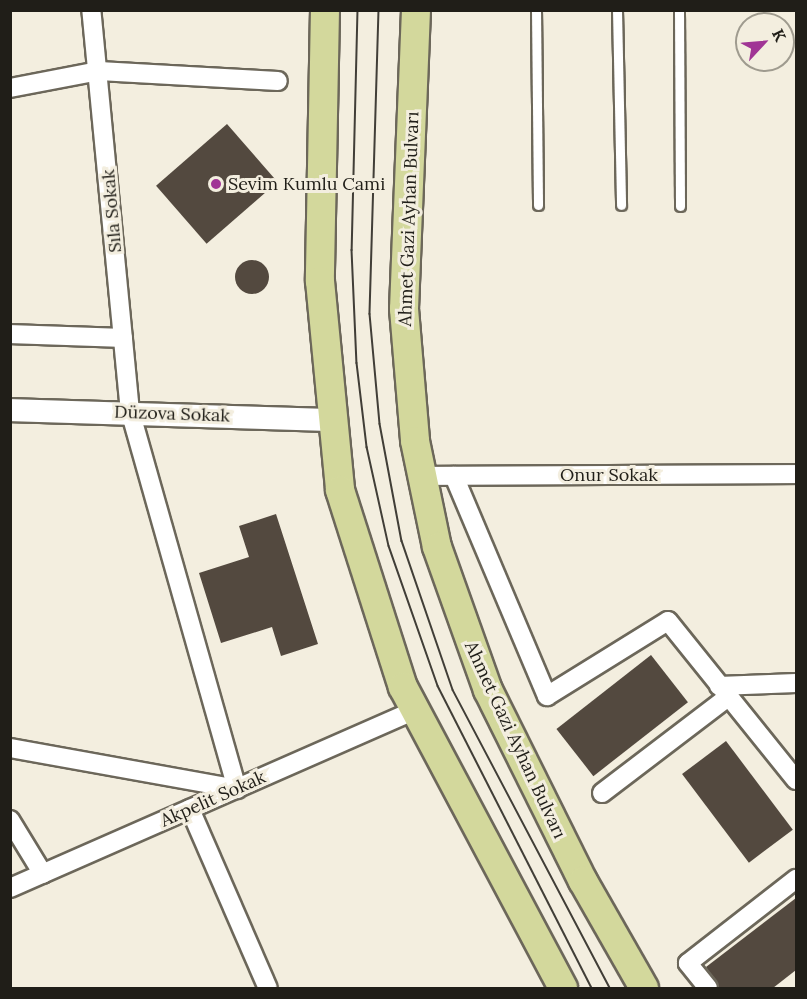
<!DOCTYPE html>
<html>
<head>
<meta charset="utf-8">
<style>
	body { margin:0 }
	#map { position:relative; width:807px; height:999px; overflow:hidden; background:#f3eedf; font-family:Lora,serif }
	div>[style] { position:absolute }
	.building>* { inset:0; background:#53493f; transform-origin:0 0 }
	.round { border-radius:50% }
	.roads { filter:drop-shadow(2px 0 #6c675a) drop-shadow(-2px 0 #6c675a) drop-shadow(0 2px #6c675a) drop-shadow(0 -2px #6c675a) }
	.service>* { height:9px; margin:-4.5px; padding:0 4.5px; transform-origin:4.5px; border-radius:4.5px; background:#fff }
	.minor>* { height:18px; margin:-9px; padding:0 9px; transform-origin:9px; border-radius:9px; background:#fff }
	.tertiary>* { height:22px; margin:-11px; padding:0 11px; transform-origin:11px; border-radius:11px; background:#fff }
	.primary>* { height:28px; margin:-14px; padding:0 14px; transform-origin:14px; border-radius:14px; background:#d3d89c }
	.tram>* { height:1.5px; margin:-0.75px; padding:0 0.75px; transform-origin:0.75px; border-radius:0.75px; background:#413e37 }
	.dots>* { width:16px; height:16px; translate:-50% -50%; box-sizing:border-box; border:3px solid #f3eedf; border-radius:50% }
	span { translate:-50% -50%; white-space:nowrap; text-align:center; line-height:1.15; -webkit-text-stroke:6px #f3eedf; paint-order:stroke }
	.poi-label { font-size:18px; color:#201e18 }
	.left { translate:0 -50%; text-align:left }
	.street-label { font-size:18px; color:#201e18 }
	.frame { position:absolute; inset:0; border:12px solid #201e18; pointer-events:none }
	.north { position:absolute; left:735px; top:12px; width:60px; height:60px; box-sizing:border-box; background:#f3eedf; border:2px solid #9f9b8f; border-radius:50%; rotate:64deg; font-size:16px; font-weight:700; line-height:24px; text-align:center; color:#201e18 }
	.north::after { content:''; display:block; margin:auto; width:21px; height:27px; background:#a03595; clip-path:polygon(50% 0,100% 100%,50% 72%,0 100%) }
</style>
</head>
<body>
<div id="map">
	<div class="building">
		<div style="left:227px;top:124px;width:77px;height:94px;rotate:49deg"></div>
		<div class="round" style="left:235px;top:260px;width:34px;height:34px"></div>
		<div style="clip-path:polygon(276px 514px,318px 644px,281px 656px,272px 627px,221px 643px,199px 573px,249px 557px,239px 526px)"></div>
		<div style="left:651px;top:655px;width:60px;height:120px;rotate:52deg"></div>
		<div style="left:726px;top:741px;width:111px;height:55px;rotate:53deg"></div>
		<div style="clip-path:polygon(796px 898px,796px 970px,773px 988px,719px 988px,706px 967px)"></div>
	</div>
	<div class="roads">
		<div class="service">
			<div style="left:536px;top:10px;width:195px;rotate:89.4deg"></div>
			<div style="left:617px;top:10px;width:195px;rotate:88.8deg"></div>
			<div style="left:679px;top:10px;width:196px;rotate:89.7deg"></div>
		</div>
		<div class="minor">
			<div style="left:10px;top:88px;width:91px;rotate:-10.8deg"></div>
			<div style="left:99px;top:71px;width:179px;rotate:3.2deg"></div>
			<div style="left:10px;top:334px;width:113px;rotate:2deg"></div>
			<div style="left:421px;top:476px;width:375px;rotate:-0.3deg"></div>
			<div style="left:454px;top:476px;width:239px;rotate:67.1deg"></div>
			<div style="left:547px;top:696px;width:142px;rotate:-31.8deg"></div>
			<div style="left:668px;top:621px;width:204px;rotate:51.2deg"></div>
			<div style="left:719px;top:686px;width:77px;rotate:-2.2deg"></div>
			<div style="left:10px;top:748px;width:231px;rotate:10.2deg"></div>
			<div style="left:237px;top:789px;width:392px;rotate:-105.8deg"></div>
			<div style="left:130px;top:412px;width:404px;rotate:-95.5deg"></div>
			<div style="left:602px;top:793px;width:158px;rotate:-37.3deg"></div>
			<div style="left:190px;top:809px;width:195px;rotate:66.5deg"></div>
			<div style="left:10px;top:820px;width:63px;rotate:58.6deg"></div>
			<div style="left:10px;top:888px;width:442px;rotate:-23.7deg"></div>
			<div style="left:708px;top:988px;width:32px;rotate:-129deg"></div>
			<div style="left:688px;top:963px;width:137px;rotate:-37.9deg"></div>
		</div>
		<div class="tertiary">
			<div style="left:10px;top:410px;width:324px;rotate:1.8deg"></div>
		</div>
		<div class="primary">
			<div style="left:325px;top:10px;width:271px;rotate:91.1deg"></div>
			<div style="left:320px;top:281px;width:210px;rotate:84.5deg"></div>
			<div style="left:340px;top:490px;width:207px;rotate:72.3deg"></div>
			<div style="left:403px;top:687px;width:341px;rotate:62deg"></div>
			<div style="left:416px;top:10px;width:299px;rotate:92.3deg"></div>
			<div style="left:404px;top:309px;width:132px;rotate:85.2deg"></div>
			<div style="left:415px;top:441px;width:108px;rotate:78.3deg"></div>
			<div style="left:437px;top:547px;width:152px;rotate:70.4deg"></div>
			<div style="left:488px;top:690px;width:213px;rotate:63.6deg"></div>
			<div style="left:583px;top:881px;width:123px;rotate:60.3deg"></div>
		</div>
	</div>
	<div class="tram">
		<div style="left:358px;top:10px;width:240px;rotate:91.4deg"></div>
		<div style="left:352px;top:250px;width:113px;rotate:87.5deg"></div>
		<div style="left:357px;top:363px;width:85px;rotate:83.2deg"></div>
		<div style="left:367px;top:447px;width:101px;rotate:77.5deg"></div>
		<div style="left:389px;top:546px;width:148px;rotate:70.7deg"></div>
		<div style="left:438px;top:686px;width:339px;rotate:63deg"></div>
		<div style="left:379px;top:10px;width:304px;rotate:91.7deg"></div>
		<div style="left:370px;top:314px;width:110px;rotate:84.8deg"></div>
		<div style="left:380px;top:424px;width:119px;rotate:79.4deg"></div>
		<div style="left:402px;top:541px;width:157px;rotate:71.1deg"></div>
		<div style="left:453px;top:690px;width:337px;rotate:62.2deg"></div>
	</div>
	<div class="dots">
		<div style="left:216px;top:184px;background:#a03595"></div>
	</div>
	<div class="poi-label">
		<span class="left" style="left:228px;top:184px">Sevim Kumlu Cami</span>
	</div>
	<div class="street-label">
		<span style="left:112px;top:211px;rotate:-95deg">Sıla Sokak</span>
		<span style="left:409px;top:219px;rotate:-88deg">Ahmet Gazi Ayhan Bulvarı</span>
		<span style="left:172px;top:414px;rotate:2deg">Düzova Sokak</span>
		<span style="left:609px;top:475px">Onur Sokak</span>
		<span style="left:515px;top:740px;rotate:65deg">Ahmet Gazi Ayhan Bulvarı</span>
		<span style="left:213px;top:799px;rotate:-24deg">Akpelit Sokak</span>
	</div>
	<div class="frame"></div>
	<div class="north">K</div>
</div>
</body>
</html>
